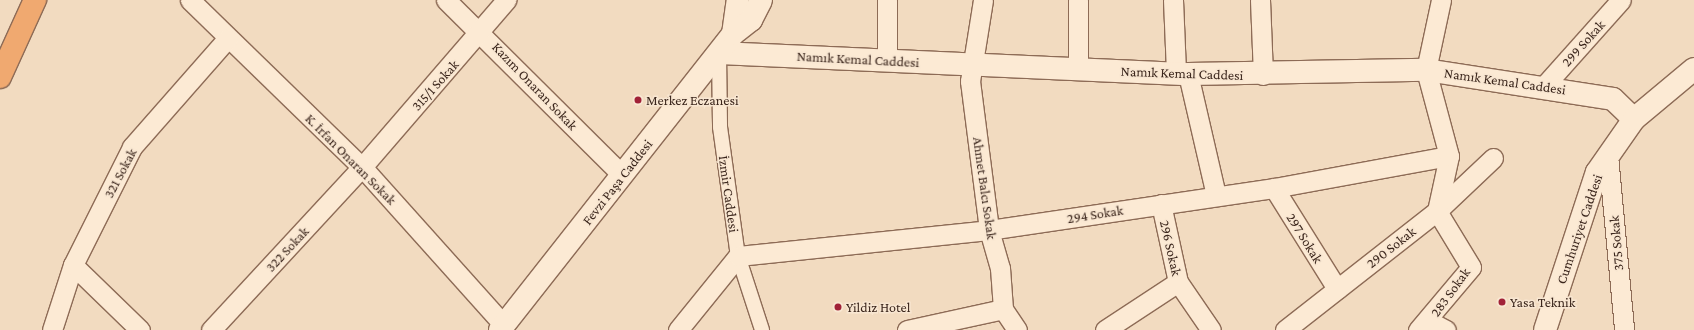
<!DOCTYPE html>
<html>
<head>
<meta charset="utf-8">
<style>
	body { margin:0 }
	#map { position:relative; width:1694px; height:330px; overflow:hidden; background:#f2dbc0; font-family:"Crimson Pro",serif }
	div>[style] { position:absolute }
	.roads { filter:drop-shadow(1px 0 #8d6b56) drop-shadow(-1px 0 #8d6b56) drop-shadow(0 1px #8d6b56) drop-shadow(0 -1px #8d6b56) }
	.pedestrian>* { height:14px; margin:-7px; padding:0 7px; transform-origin:7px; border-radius:7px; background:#fcead4 }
	.minor>* { height:19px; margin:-9.5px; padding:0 9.5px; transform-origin:9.5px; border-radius:9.5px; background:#fcead4 }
	.tertiary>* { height:22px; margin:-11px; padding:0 11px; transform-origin:11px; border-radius:11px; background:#fcead4 }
	.trunk>* { height:22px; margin:-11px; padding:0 11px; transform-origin:11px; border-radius:11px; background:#f0a970 }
	.dots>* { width:11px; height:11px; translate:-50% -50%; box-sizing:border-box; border:2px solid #f8e6d1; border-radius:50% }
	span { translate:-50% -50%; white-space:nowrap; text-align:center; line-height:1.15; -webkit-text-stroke:3px #f8e6d1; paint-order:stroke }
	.street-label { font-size:14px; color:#3b261c }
	.poi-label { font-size:14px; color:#3b261c }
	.left { translate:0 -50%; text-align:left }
</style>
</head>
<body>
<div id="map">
	<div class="roads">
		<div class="pedestrian">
			<div style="left:719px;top:53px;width:74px;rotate:89.2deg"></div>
			<div style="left:720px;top:127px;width:130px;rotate:82.1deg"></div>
			<div style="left:738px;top:256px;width:78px;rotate:72deg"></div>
		</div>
		<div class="minor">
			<div style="left:190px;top:0;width:240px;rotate:44.2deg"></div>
			<div style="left:362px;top:167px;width:212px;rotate:48.1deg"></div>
			<div style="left:446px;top:0;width:248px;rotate:44.8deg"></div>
			<div style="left:983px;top:0;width:82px;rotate:99.1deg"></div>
			<div style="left:970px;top:81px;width:150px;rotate:82.7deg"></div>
			<div style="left:989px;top:230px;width:40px;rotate:74deg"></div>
			<div style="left:1000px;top:268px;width:41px;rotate:85.8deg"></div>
			<div style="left:1003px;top:309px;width:25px;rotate:56deg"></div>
			<div style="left:1078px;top:0;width:69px;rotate:90deg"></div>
			<div style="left:1173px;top:0;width:72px;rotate:87.6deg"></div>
			<div style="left:1260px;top:0;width:75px;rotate:87.7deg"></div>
			<div style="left:887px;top:61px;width:61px;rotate:-90deg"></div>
			<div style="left:1188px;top:74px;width:124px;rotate:77deg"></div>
			<div style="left:1544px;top:86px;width:115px;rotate:-48.2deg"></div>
			<div style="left:1608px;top:156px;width:175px;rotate:84.7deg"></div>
			<div style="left:1274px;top:188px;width:119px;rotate:58deg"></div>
			<div style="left:1161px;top:204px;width:80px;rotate:77.7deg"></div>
			<div style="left:1178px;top:282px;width:58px;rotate:55.5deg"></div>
			<div style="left:73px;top:265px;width:93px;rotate:44.1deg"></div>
			<div style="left:1429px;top:321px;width:19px;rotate:28deg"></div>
			<div style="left:52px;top:330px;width:68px;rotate:-72.1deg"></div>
			<div style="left:73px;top:265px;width:132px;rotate:-63.4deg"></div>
			<div style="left:132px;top:147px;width:144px;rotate:-48.7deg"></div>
			<div style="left:211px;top:330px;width:222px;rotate:-47.2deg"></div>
			<div style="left:362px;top:167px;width:221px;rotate:-49.2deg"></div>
			<div style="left:678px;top:330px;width:95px;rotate:-51deg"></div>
			<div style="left:738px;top:256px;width:252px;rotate:-5.9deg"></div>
			<div style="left:989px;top:230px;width:288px;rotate:-8.4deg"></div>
			<div style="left:1274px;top:188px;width:178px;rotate:-10.4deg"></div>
			<div style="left:907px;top:330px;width:98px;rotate:-12.3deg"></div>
			<div style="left:1105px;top:330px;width:87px;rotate:-33.3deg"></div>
			<div style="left:1285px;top:330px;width:193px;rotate:-38.1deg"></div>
			<div style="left:1437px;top:211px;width:77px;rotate:-43.4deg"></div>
			<div style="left:1418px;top:330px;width:82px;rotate:-49.9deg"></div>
			<div style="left:1471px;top:267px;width:66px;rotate:-121.3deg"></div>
			<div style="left:1437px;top:211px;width:56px;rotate:-77.7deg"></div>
			<div style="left:1449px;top:156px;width:89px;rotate:-105deg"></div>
			<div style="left:1426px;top:70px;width:72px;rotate:-77.9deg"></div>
		</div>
		<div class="tertiary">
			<div style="left:733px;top:34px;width:34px;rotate:-82deg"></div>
			<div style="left:719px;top:53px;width:469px;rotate:2.6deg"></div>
			<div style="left:1188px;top:74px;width:238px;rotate:-1deg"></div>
			<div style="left:1426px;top:70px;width:189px;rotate:8.8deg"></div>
			<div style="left:1613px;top:99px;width:29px;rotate:44deg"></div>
			<div style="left:500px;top:330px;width:377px;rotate:-51.8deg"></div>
			<div style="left:733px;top:34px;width:23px;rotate:-38deg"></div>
			<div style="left:751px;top:20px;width:22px;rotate:-63deg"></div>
			<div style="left:1545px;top:330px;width:166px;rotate:-71.8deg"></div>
			<div style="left:1597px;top:172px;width:65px;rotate:-55.1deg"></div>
			<div style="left:1634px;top:119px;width:78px;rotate:-39.8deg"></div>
		</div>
		<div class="trunk">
			<div style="left:0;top:77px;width:85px;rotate:-65.6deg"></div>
		</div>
	</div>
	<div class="dots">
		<div style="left:638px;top:100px;background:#a12137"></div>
		<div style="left:1502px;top:302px;background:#a12137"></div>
		<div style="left:838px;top:307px;background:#a12137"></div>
	</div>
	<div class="street-label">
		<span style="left:1583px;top:43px;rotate:-48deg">299 Sokak</span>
		<span style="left:858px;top:59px;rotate:3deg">Namık Kemal Caddesi</span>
		<span style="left:1182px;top:73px;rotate:2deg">Namık Kemal Caddesi</span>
		<span style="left:1505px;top:81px;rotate:8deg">Namık Kemal Caddesi</span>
		<span style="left:435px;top:85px;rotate:-48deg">315/1 Sokak</span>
		<span style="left:535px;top:86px;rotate:46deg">Kazım Onaran Sokak</span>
		<span style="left:351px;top:159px;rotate:45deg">K. İrfan Onaran Sokak</span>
		<span style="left:120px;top:173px;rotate:-62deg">321 Sokak</span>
		<span style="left:617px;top:182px;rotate:-52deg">Fevzi Paşa Caddesi</span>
		<span style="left:985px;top:188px;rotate:82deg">Ahmet Balcı Sokak</span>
		<span style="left:729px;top:194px;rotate:82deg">İzmir Caddesi</span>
		<span style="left:1095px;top:214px;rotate:-9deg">294 Sokak</span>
		<span style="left:1579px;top:229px;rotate:-71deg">Cumhuriyet Caddesi</span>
		<span style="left:1305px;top:238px;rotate:58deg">297 Sokak</span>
		<span style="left:1616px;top:243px;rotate:-95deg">375 Sokak</span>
		<span style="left:1391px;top:247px;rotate:-38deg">290 Sokak</span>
		<span style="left:1171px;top:248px;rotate:77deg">296 Sokak</span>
		<span style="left:287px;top:249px;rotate:-47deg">322 Sokak</span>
		<span style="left:1450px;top:292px;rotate:-54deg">283 Sokak</span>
	</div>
	<div class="poi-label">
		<span class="left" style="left:646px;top:100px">Merkez Eczanesi</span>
		<span class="left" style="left:1510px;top:302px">Yasa Teknik</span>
		<span class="left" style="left:846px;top:307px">Yildiz Hotel</span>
	</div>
</div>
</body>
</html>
